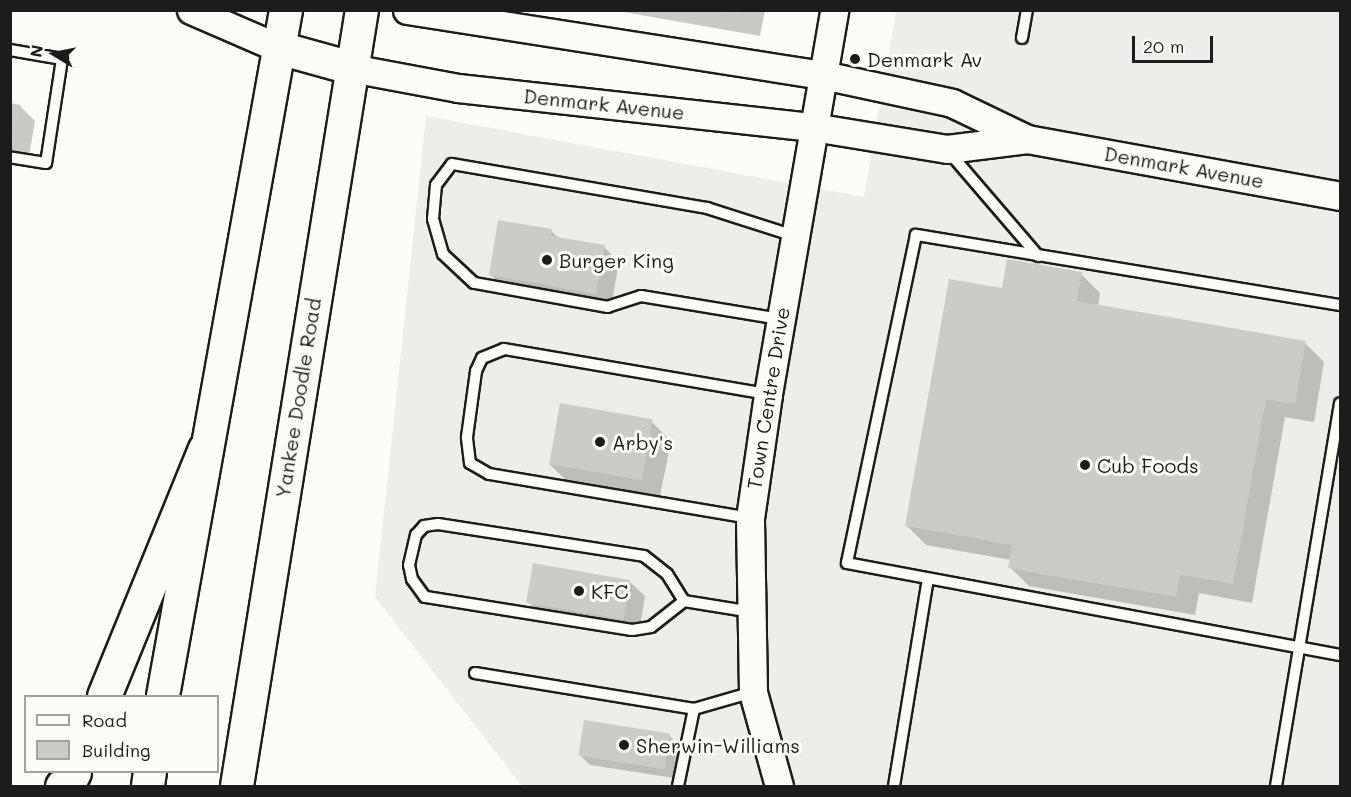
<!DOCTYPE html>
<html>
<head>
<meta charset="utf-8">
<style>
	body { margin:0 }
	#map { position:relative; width:1351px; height:797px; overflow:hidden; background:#fdfcf7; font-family:Mali,sans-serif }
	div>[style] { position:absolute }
	.built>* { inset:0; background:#eeede9 }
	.shadow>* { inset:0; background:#0003 }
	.building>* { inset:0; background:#cccbc8; transform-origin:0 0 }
	.roads { filter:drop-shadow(2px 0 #1c1c1c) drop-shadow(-2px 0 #1c1c1c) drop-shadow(0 2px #1c1c1c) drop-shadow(0 -2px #1c1c1c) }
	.service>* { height:10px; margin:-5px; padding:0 5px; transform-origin:5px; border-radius:5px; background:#fdfcf7 }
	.tertiary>* { height:27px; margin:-13.5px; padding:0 13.5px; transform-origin:13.5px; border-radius:13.5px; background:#fdfcf7 }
	.secondary>* { height:32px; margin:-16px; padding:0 16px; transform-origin:16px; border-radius:16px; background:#fdfcf7 }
	.motorway>* { height:33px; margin:-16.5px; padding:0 16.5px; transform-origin:16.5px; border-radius:16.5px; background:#fdfcf7 }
	.dots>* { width:16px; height:16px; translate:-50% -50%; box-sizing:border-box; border:3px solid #fdfcf7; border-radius:50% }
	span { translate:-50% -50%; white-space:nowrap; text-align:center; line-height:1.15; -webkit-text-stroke:6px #fdfcf7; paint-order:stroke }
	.poi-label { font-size:20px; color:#1c1c1c }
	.left { translate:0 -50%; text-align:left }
	.street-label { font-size:20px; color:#1c1c1c }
	.frame { position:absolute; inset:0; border:12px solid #1c1c1c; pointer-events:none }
	.legend { position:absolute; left:24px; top:695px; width:195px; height:78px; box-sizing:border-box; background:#fdfcf7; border:2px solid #a3a29f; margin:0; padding:8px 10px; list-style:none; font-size:18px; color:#1c1c1c }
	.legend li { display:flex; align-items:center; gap:12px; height:30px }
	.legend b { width:30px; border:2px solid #a3a29f }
	.north { position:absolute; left:24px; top:24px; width:60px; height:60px; -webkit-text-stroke:4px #fdfcf7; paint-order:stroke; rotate:280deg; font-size:16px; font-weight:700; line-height:24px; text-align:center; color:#1c1c1c }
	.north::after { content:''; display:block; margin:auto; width:21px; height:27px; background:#1c1c1c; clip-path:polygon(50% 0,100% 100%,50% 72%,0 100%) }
	.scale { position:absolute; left:1132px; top:36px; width:81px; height:27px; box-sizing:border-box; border:3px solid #1c1c1c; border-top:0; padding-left:8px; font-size:18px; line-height:21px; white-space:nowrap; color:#1c1c1c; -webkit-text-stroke:4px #fdfcf7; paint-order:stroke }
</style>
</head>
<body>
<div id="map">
	<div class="built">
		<div style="clip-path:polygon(896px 11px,1340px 11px,1340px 786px,522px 786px,375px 597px,426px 116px,864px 197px)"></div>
	</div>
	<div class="shadow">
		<div style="clip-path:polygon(612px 10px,765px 10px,760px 36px)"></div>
		<div style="clip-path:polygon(10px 105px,20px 106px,35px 121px,28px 162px,10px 159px)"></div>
		<div style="clip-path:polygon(551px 231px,560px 239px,604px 247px,619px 262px,611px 308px,505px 289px,490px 274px)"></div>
		<div style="clip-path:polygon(1081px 274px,1100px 293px,1098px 306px,1305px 343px,1324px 362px,1314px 422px,1285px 417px,1252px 603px,1199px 593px,1195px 615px,1029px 586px,1010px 567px,1011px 560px,926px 545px,907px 526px,1003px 290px)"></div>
		<div style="clip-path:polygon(652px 422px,671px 441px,659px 501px,569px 483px,549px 464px)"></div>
		<div style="clip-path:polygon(630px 582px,645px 596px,639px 633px,542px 616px,528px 601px)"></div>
		<div style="clip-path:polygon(669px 735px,679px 746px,674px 778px,590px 765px,580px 755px)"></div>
	</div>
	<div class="building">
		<div style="clip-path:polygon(707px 10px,742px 10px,741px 17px)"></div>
		<div style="clip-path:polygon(10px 103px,21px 105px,13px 148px,10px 147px)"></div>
		<div style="clip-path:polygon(498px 220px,552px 229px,551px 236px,605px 245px,596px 294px,489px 275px)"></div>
		<div style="clip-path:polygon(1007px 259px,1082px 272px,1077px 301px,1306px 341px,1295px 404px,1266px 399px,1233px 584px,1180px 575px,1176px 597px,1008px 568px,1012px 545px,905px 526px,949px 279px,1002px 288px)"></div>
		<div style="left:560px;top:403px;width:94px;height:62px;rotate:10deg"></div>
		<div style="left:533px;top:563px;width:99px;height:40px;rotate:10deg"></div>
		<div style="left:584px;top:720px;width:87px;height:36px;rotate:9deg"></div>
	</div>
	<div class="roads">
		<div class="service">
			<div style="left:1022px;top:38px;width:28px;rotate:-80deg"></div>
			<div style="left:10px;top:50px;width:53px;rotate:9.8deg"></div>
			<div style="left:62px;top:59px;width:105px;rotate:98.7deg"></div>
			<div style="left:46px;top:163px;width:36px;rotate:-171deg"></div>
			<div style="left:949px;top:152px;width:137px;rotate:49.4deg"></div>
			<div style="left:1340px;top:305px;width:430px;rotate:-170.6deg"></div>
			<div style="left:916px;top:235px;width:335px;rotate:101.9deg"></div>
			<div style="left:847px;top:563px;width:502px;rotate:10.57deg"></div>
			<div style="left:780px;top:319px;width:141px;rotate:-170.6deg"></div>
			<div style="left:641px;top:296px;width:35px;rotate:162deg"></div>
			<div style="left:608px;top:307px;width:136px;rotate:-169.8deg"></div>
			<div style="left:474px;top:283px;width:42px;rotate:-136.9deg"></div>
			<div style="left:443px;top:254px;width:36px;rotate:-106deg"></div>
			<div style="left:433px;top:219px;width:34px;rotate:-85deg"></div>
			<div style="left:436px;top:185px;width:26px;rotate:-53deg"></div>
			<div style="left:452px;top:164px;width:259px;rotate:9.8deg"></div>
			<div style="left:707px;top:208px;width:91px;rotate:17.8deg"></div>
			<div style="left:750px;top:518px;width:265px;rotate:-170.4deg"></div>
			<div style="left:489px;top:474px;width:22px;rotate:-150deg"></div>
			<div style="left:470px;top:463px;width:26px;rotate:-97deg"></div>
			<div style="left:467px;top:437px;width:67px;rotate:-82.2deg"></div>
			<div style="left:476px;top:371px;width:14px;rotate:-65deg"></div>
			<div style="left:482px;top:358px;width:24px;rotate:-22deg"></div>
			<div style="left:504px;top:349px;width:267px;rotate:9.7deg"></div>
			<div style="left:684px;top:601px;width:42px;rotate:141.8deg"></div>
			<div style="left:651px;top:627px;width:19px;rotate:171deg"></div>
			<div style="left:632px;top:630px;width:210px;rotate:-170.9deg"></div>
			<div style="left:425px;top:597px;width:22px;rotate:-126deg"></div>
			<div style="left:412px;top:579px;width:14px;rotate:-102deg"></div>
			<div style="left:409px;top:565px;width:31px;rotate:-77deg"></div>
			<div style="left:416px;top:535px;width:12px;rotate:-48deg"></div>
			<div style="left:424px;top:526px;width:14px;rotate:-8deg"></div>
			<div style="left:438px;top:524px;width:208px;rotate:8.8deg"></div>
			<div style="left:644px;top:556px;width:29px;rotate:38deg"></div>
			<div style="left:667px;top:574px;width:32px;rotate:58deg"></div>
			<div style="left:684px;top:601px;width:69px;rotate:9.2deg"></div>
			<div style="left:475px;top:673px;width:222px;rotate:9.3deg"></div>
			<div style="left:694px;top:709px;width:61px;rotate:-16.1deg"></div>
			<div style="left:678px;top:786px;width:79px;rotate:-78.3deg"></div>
			<div style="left:894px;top:786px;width:210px;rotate:-80.7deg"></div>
			<div style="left:1276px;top:786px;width:388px;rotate:-80.5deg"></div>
		</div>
		<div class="tertiary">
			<div style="left:191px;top:10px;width:96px;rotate:23.4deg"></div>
			<div style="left:407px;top:10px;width:421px;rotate:8.9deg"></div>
			<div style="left:823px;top:75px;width:132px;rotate:12.2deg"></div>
			<div style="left:952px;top:103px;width:83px;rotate:25.6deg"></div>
			<div style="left:1027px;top:139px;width:318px;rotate:10.3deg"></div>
			<div style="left:351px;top:68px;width:109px;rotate:10.6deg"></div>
			<div style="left:458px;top:88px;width:357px;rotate:6.3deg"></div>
			<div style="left:813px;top:127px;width:136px;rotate:9.3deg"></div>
			<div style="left:947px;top:149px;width:81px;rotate:-7.1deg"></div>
			<div style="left:779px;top:786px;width:98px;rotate:-105.5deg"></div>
			<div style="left:753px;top:692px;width:174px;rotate:-91deg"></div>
			<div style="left:750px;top:518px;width:125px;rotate:-81.7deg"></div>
			<div style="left:768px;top:394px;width:390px;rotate:-80.2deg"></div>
		</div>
		<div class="secondary">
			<div style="left:279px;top:48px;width:75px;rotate:15.5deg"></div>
			<div style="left:163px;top:696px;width:697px;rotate:-79.83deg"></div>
			<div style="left:148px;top:786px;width:14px;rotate:-82deg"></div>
			<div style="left:237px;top:786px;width:786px;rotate:-80.85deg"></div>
		</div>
		<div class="motorway">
			<div style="left:104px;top:696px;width:267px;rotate:-67.8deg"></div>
			<div style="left:62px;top:786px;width:10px;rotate:-37deg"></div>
			<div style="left:70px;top:780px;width:9px;rotate:-63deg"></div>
		</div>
	</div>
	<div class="dots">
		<div style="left:855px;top:59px;background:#1c1c1c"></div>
		<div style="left:547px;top:260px;background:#1c1c1c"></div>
		<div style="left:600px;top:442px;background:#1c1c1c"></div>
		<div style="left:1085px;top:465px;background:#1c1c1c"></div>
		<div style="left:579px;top:591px;background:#1c1c1c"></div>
		<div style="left:624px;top:745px;background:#1c1c1c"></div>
	</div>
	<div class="poi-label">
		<span class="left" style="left:867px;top:59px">Denmark Av</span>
		<span class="left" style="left:559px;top:260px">Burger King</span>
		<span class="left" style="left:612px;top:442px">Arby's</span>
		<span class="left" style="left:1097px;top:465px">Cub Foods</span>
		<span class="left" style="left:591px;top:591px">KFC</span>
		<span class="left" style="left:636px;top:745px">Sherwin-Williams</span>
	</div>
	<div class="street-label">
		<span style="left:604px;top:104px;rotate:6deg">Denmark Avenue</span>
		<span style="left:1184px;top:167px;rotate:10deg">Denmark Avenue</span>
		<span style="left:298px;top:398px;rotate:-81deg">Yankee Doodle Road</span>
		<span style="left:768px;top:398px;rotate:-81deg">Town Centre Drive</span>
	</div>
	<div class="frame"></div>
	<ul class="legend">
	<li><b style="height:8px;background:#fdfcf7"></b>Road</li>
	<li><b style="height:16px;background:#cccbc8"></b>Building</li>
	</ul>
	<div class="north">N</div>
	<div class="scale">20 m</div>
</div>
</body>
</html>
